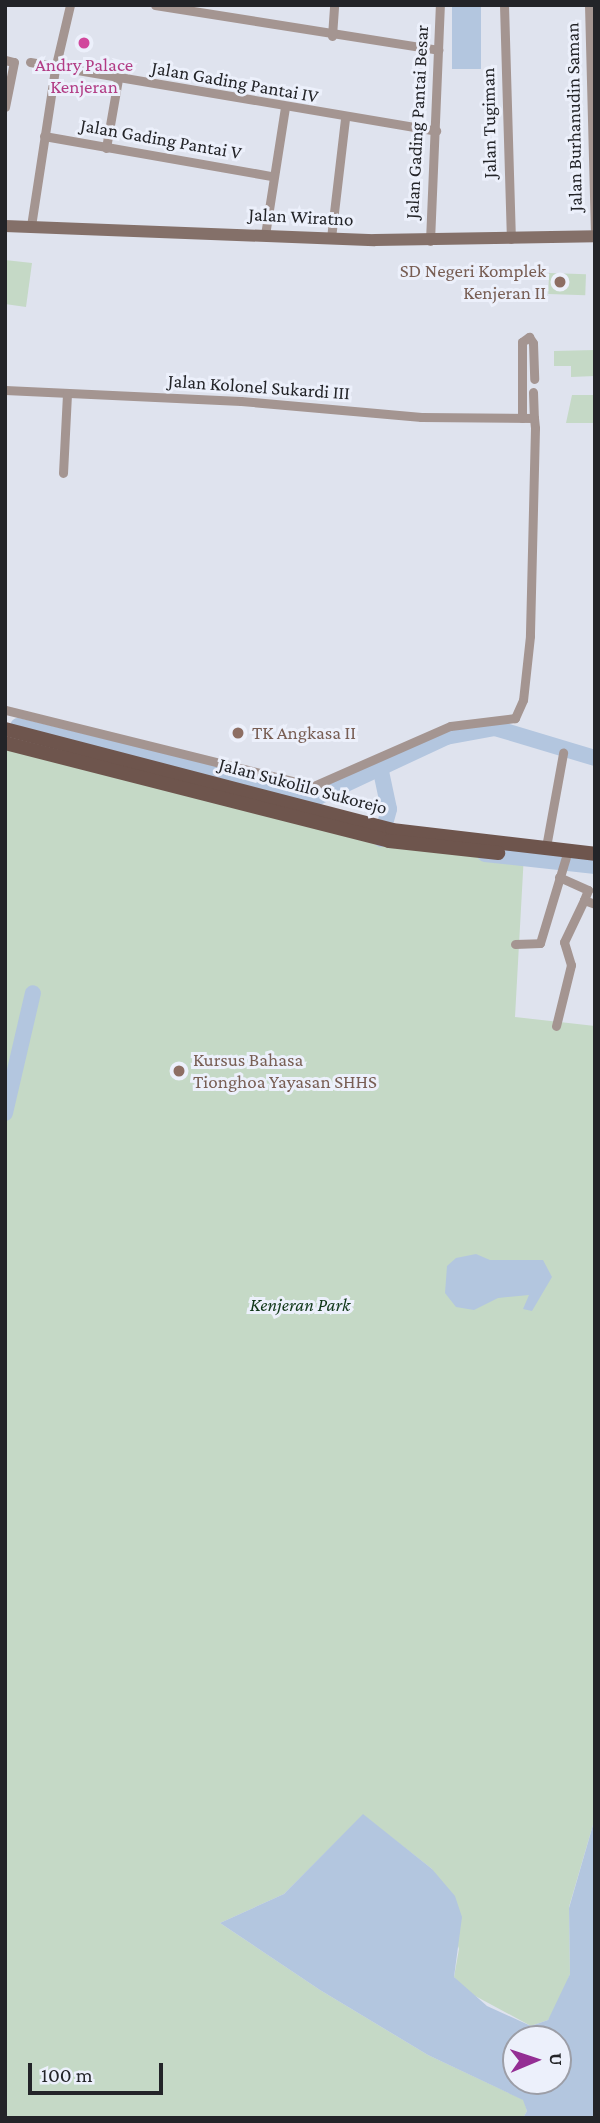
<!DOCTYPE html>
<html>
<head>
<meta charset="utf-8">
<style>
	body { margin:0 }
	#map { position:relative; width:600px; height:2123px; overflow:hidden; background:#dfe3ee; font-family:"Crimson Pro",serif }
	div>[style] { position:absolute }
	.green>* { inset:0; background:#c5d9c6; transform-origin:0 0 }
	.water>* { inset:0; background:#b3c6df; transform-origin:0 0 }
	.river>* { height:16px; margin:-8px; padding:0 8px; transform-origin:8px; border-radius:8px; background:#b3c6df }
	.minor>* { height:9px; margin:-4.5px; padding:0 4.5px; transform-origin:4.5px; border-radius:4.5px; background:#a49591 }
	.secondary>* { height:12px; margin:-6px; padding:0 6px; transform-origin:6px; border-radius:6px; background:#847069 }
	.primary>* { height:14px; margin:-7px; padding:0 7px; transform-origin:7px; border-radius:7px; background:#6e554d }
	.dots>* { width:19px; height:19px; translate:-50% -50%; box-sizing:border-box; border:4px solid #ecf0fb; border-radius:50% }
	span { translate:-50% -50%; white-space:nowrap; text-align:center; line-height:1.15; -webkit-text-stroke:6px #ecf0fb; paint-order:stroke }
	.hotel-label { font-size:19px; color:#b23c85 }
	.street-label { font-size:19px; color:#232428 }
	.education-label { font-size:19px; color:#785e54 }
	.right { translate:-100% -50%; text-align:right }
	.left { translate:0 -50%; text-align:left }
	.park-label { font-size:19px; color:#0f3616; font-style:italic }
	.frame { position:absolute; inset:0; border:7px solid #232428; pointer-events:none }
	.north { position:absolute; left:502px; top:2025px; width:70px; height:70px; box-sizing:border-box; background:#ecf0fb; border:2px solid #9c9ea7; border-radius:50%; rotate:88deg; font-size:19px; font-weight:700; line-height:28px; text-align:center; color:#232428 }
	.north::after { content:''; display:block; margin:auto; width:24px; height:32px; background:#942e94; clip-path:polygon(50% 0,100% 100%,50% 72%,0 100%) }
	.scale { position:absolute; left:28px; top:2063px; width:135px; height:32px; box-sizing:border-box; border:4px solid #232428; border-top:0; padding-left:9px; font-size:21px; line-height:24px; white-space:nowrap; color:#232428; -webkit-text-stroke:5px #ecf0fb; paint-order:stroke }
</style>
</head>
<body>
<div id="map">
	<div class="green">
		<div style="clip-path:polygon(5px 260px,32px 263px,26px 307px,5px 304px)"></div>
		<div style="left:549px;top:273px;width:37px;height:21px;rotate:2deg"></div>
		<div style="clip-path:polygon(595px 350px,595px 376px,571px 377px,571px 366px,554px 366px,554px 351px)"></div>
		<div style="clip-path:polygon(572px 395px,594px 395px,594px 423px,566px 423px)"></div>
		<div style="clip-path:polygon(5px 737px,440px 848px,524px 854px,515px 1017px,595px 1026px,595px 1818px,569px 1907px,570px 1974px,560px 2000px,548px 2020px,531px 2026px,466px 1991px,454px 1977px,459px 1949px,432px 1869px,363px 1815px,284px 1894px,220px 1923px,320px 1990px,428px 2055px,524px 2100px,527px 2111px,523px 2118px,5px 2118px)"></div>
	</div>
	<div class="water">
		<div style="left:452px;top:5px;width:29px;height:64px"></div>
		<div style="clip-path:polygon(476px 1254px,490px 1260px,543px 1260px,552px 1277px,532px 1311px,523px 1309px,529px 1295px,498px 1298px,474px 1310px,456px 1307px,445px 1293px,447px 1266px,456px 1258px)"></div>
		<div style="clip-path:polygon(evenodd,363px 1814px,432px 1869px,455px 1896px,462px 1917px,454px 1977px,487px 2006px,531px 2026px,548px 2020px,570px 1974px,569px 1908px,595px 1818px,595px 2118px,523px 2118px,527px 2111px,523px 2100px,428px 2055px,320px 1990px,220px 1923px,284px 1894px,363px 1814px,516px 2039px,558px 2039px,558px 2081px,516px 2081px,516px 2039px)"></div>
	</div>
	<div class="river">
		<div style="left:18px;top:726px;width:307px;rotate:13.6deg"></div>
		<div style="left:316px;top:798px;width:144px;rotate:-25.1deg"></div>
		<div style="left:446px;top:737px;width:50px;rotate:-10.4deg"></div>
		<div style="left:495px;top:728px;width:104px;rotate:16.7deg"></div>
		<div style="left:381px;top:839px;width:31px;rotate:-75deg"></div>
		<div style="left:389px;top:809px;width:40px;rotate:-102deg"></div>
		<div style="left:485px;top:854px;width:111px;rotate:6.2deg"></div>
		<div style="left:5px;top:1113px;width:123px;rotate:-76.9deg"></div>
	</div>
	<div class="minor">
		<div style="left:155px;top:5px;width:287px;rotate:9deg"></div>
		<div style="left:504px;top:5px;width:234px;rotate:88.3deg"></div>
		<div style="left:589px;top:5px;width:224px;rotate:88.5deg"></div>
		<div style="left:332px;top:36px;width:31px;rotate:-86deg"></div>
		<div style="left:5px;top:60px;width:9px;rotate:13deg"></div>
		<div style="left:14px;top:62px;width:46px;rotate:101.3deg"></div>
		<div style="left:30px;top:62px;width:412px;rotate:9.6deg"></div>
		<div style="left:44px;top:136px;width:231px;rotate:10deg"></div>
		<div style="left:106px;top:148px;width:70px;rotate:-80.1deg"></div>
		<div style="left:31px;top:226px;width:159px;rotate:-81.3deg"></div>
		<div style="left:55px;top:69px;width:66px;rotate:-76.8deg"></div>
		<div style="left:265px;top:235px;width:130px;rotate:-81.1deg"></div>
		<div style="left:331px;top:238px;width:121px;rotate:-83.3deg"></div>
		<div style="left:430px;top:241px;width:236px;rotate:-87.6deg"></div>
		<div style="left:5px;top:390px;width:236px;rotate:2.7deg"></div>
		<div style="left:241px;top:401px;width:181px;rotate:5.1deg"></div>
		<div style="left:421px;top:417px;width:113px;rotate:0.5deg"></div>
		<div style="left:534px;top:418px;width:10px;rotate:84deg"></div>
		<div style="left:535px;top:428px;width:208px;rotate:91.4deg"></div>
		<div style="left:530px;top:636px;width:64px;rotate:96.2deg"></div>
		<div style="left:523px;top:700px;width:20px;rotate:114deg"></div>
		<div style="left:515px;top:718px;width:65px;rotate:173deg"></div>
		<div style="left:450px;top:726px;width:150px;rotate:156.3deg"></div>
		<div style="left:313px;top:786px;width:317px;rotate:-166.1deg"></div>
		<div style="left:533px;top:392px;width:26px;rotate:88deg"></div>
		<div style="left:522px;top:418px;width:76px;rotate:-90deg"></div>
		<div style="left:522px;top:342px;width:9px;rotate:-36deg"></div>
		<div style="left:529px;top:337px;width:7px;rotate:56deg"></div>
		<div style="left:533px;top:343px;width:36px;rotate:88deg"></div>
		<div style="left:63px;top:473px;width:80px;rotate:-87.1deg"></div>
		<div style="left:546px;top:847px;width:96px;rotate:-79.7deg"></div>
		<div style="left:559px;top:877px;width:32px;rotate:24deg"></div>
		<div style="left:588px;top:890px;width:11px;rotate:112deg"></div>
		<div style="left:584px;top:900px;width:12px;rotate:20deg"></div>
		<div style="left:515px;top:944px;width:25px;rotate:-2deg"></div>
		<div style="left:540px;top:943px;width:90px;rotate:-73.2deg"></div>
		<div style="left:556px;top:1026px;width:63px;rotate:-76.2deg"></div>
		<div style="left:571px;top:965px;width:24px;rotate:-107deg"></div>
		<div style="left:564px;top:942px;width:47px;rotate:-64.5deg"></div>
	</div>
	<div class="secondary">
		<div style="left:5px;top:226px;width:370px;rotate:2.2deg"></div>
		<div style="left:375px;top:240px;width:220px;rotate:-1deg"></div>
	</div>
	<div class="primary">
		<div style="left:5px;top:729px;width:400px;rotate:14.6deg"></div>
		<div style="left:392px;top:830px;width:204px;rotate:6.7deg"></div>
		<div style="left:5px;top:743px;width:396px;rotate:14.3deg"></div>
		<div style="left:389px;top:841px;width:110px;rotate:6.3deg"></div>
	</div>
	<div class="dots">
		<div style="left:84px;top:43px;background:#d1479c"></div>
		<div style="left:560px;top:282px;background:#8d6e63"></div>
		<div style="left:238px;top:733px;background:#8d6e63"></div>
		<div style="left:179px;top:1071px;background:#8d6e63"></div>
	</div>
	<div class="hotel-label">
		<span style="left:84px;top:76px">Andry Palace<br>Kenjeran</span>
	</div>
	<div class="street-label">
		<span style="left:235px;top:82px;rotate:10deg">Jalan Gading Pantai IV</span>
		<span style="left:574px;top:117px;rotate:-91deg">Jalan Burhanudin Saman</span>
		<span style="left:417px;top:122px;rotate:-87deg">Jalan Gading Pantai Besar</span>
		<span style="left:489px;top:123px;rotate:-91deg">Jalan Tugiman</span>
		<span style="left:161px;top:139px;rotate:10deg">Jalan Gading Pantai V</span>
		<span style="left:301px;top:217px;rotate:3deg">Jalan Wiratno</span>
		<span style="left:259px;top:387px;rotate:4deg">Jalan Kolonel Sukardi III</span>
		<span style="left:303px;top:786px;rotate:15deg">Jalan Sukolilo Sukorejo</span>
	</div>
	<div class="education-label">
		<span class="right" style="left:546px;top:282px">SD Negeri Komplek<br>Kenjeran II</span>
		<span class="left" style="left:252px;top:733px">TK Angkasa II</span>
		<span class="left" style="left:193px;top:1071px">Kursus Bahasa<br>Tionghoa Yayasan SHHS</span>
	</div>
	<div class="park-label">
		<span style="left:300px;top:1305px">Kenjeran Park</span>
	</div>
	<div class="frame"></div>
	<div class="north">U</div>
	<div class="scale">100 m</div>
</div>
</body>
</html>
